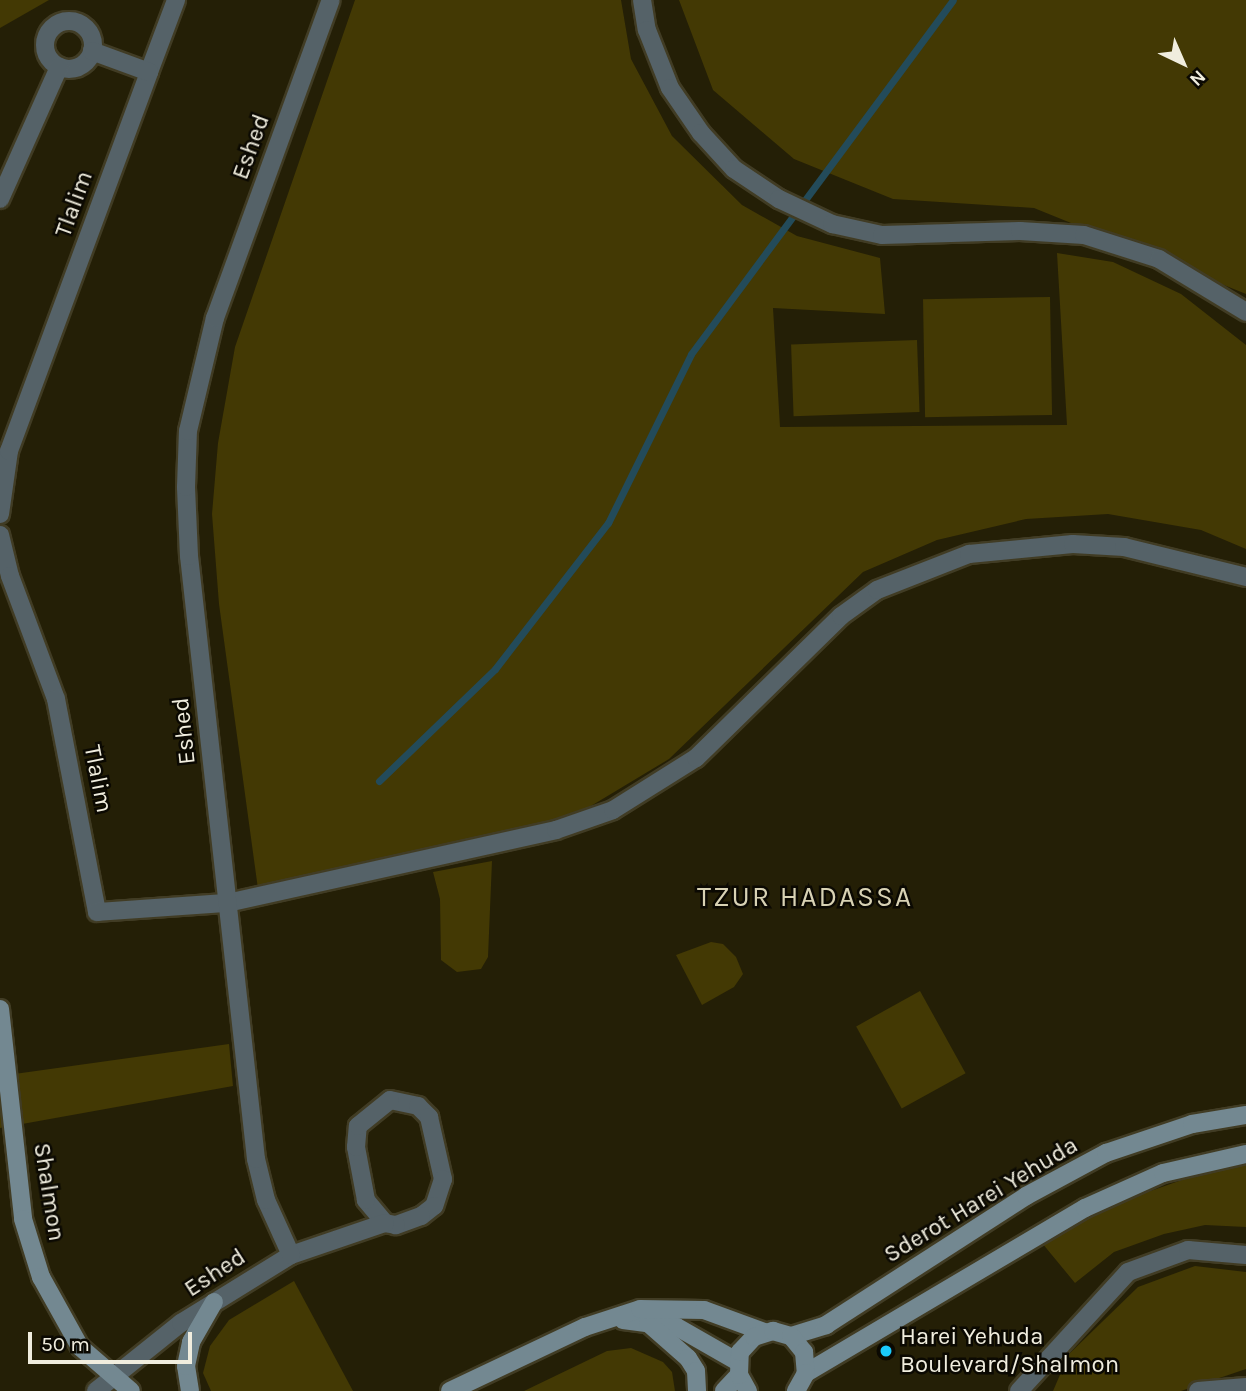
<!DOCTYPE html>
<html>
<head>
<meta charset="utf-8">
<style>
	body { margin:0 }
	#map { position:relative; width:1246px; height:1391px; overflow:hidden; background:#241f06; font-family:Karla,sans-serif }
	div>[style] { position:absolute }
	.green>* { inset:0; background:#433904; transform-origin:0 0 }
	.stream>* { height:7px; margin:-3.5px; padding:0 3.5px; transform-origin:3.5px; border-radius:3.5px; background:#234b5a }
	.roads { filter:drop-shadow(2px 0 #413c24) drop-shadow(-2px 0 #413c24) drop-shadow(0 2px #413c24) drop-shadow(0 -2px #413c24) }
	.street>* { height:18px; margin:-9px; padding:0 9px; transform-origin:9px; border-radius:9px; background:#556268 }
	.street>.ring { margin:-9px; padding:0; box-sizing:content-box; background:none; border:18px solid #556268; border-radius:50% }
	.secondary>* { height:18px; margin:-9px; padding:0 9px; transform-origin:9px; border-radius:9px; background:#738891 }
	.dots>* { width:19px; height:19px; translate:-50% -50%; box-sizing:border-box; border:4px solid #0b0902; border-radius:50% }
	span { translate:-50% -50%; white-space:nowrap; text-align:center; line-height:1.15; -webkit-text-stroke:5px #0b0902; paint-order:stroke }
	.street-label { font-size:24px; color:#f0edde }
	.poi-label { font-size:24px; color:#f0edde }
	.left { translate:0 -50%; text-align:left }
	.quarter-label { font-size:28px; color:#d8d2b4; letter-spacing:2px }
	.north { position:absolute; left:1148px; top:28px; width:70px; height:70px; -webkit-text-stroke:5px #0b0902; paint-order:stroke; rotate:136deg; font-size:19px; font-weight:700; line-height:28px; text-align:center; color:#f0edde }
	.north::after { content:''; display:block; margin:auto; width:24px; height:32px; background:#f0edde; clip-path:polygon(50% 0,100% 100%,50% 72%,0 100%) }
	.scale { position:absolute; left:28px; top:1332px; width:164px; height:32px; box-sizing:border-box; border:4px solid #f0edde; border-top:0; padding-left:9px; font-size:21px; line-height:24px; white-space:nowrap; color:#f0edde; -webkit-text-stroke:5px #0b0902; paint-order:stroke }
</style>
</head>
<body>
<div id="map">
	<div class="green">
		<div style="clip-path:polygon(0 0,49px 0,0 28px)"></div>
		<div style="clip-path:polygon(355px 0,621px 0,631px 59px,672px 136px,742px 205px,797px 236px,880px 258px,885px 314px,773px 308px,780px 427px,1067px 425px,1057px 253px,1113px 262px,1181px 294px,1246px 345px,1246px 549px,1201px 530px,1108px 514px,1026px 519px,937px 540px,863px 572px,669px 759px,571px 818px,258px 889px,219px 604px,212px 514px,218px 443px,235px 347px)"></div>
		<div style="clip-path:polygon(679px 0,1246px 0,1246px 294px,1034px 208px,893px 199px,794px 159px,713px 90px)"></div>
		<div style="left:1050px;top:297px;width:118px;height:127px;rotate:89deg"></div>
		<div style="left:917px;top:340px;width:72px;height:126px;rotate:88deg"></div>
		<div style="clip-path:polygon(492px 861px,488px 957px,481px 969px,457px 972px,441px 960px,440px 899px,433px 872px)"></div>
		<div style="clip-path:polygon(711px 942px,723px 944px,736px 957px,743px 974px,734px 987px,702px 1005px,676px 955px)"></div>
		<div style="left:920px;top:991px;width:94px;height:73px;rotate:61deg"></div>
		<div style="clip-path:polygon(229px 1044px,233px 1086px,0 1128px,0 1076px)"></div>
		<div style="clip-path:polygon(1246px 1165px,1246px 1227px,1205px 1225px,1164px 1234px,1114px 1252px,1075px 1283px,1042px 1243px,1122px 1201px,1213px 1169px)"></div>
		<div style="clip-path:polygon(1195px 1266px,1246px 1272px,1246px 1369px,1181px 1391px,1053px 1391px,1069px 1354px,1138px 1287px)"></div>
		<div style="clip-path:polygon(294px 1281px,353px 1391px,211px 1391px,203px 1373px,210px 1346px,229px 1320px)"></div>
		<div style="clip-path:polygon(631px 1348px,663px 1362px,672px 1372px,675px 1391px,524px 1391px,607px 1351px)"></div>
	</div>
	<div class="stream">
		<div style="left:379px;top:781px;width:161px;rotate:-44deg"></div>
		<div style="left:495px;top:669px;width:185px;rotate:-52.3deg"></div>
		<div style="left:608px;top:523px;width:188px;rotate:-63.8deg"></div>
		<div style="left:691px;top:354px;width:440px;rotate:-53.5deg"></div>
	</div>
	<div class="roads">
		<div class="street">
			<div style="left:642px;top:0;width:30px;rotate:81deg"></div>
			<div style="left:647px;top:30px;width:62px;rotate:68.4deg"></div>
			<div style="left:670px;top:88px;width:55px;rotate:55.4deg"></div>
			<div style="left:701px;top:133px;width:49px;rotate:47.5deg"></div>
			<div style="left:734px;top:169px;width:54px;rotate:33.7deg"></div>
			<div style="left:779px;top:199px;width:59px;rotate:25.3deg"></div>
			<div style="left:832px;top:224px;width:51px;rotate:12.4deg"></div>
			<div style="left:882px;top:235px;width:138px;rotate:-1.7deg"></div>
			<div style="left:1020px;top:231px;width:64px;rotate:3.6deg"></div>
			<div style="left:1084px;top:235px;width:79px;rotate:17.7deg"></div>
			<div style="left:1159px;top:259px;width:102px;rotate:31.3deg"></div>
			<div class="ring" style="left:45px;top:21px;width:30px;height:30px"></div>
			<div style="left:149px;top:72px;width:77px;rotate:-69.4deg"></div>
			<div style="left:0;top:199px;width:145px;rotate:-65.9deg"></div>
			<div style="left:0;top:514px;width:64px;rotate:-81.9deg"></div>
			<div style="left:9px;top:451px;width:404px;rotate:-69.7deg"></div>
			<div style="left:149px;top:72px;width:61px;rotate:-159.8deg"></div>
			<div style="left:0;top:535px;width:42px;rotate:76.3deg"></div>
			<div style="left:10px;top:576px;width:131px;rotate:69.5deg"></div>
			<div style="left:56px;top:699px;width:217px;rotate:79.1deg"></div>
			<div style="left:97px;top:912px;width:130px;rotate:-4deg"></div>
			<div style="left:227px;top:903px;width:337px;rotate:-12.5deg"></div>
			<div style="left:556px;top:830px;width:60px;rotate:-19.3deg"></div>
			<div style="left:613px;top:810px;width:98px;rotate:-32.1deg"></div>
			<div style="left:696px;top:758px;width:203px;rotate:-44.4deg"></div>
			<div style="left:841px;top:616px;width:44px;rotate:-35.8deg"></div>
			<div style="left:877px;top:590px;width:99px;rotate:-21.4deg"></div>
			<div style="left:969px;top:554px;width:104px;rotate:-5.5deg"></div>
			<div style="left:1073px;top:544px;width:51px;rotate:3.4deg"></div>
			<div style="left:1124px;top:547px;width:126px;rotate:13.8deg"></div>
			<div style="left:390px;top:1100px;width:29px;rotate:12deg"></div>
			<div style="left:418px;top:1106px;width:16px;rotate:45deg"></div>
			<div style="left:429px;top:1117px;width:64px;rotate:77.3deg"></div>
			<div style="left:443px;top:1179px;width:28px;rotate:108deg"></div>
			<div style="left:434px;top:1206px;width:16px;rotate:142deg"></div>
			<div style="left:421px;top:1216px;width:27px;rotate:160deg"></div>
			<div style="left:396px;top:1225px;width:11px;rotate:-170deg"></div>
			<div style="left:385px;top:1223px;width:30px;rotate:-130deg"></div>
			<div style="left:366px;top:1200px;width:54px;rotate:-100.7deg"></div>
			<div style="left:356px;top:1147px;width:21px;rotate:-85deg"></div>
			<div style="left:358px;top:1126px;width:41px;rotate:-39.1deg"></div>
			<div style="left:291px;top:1255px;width:99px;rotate:-18.8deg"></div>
			<div style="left:96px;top:1391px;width:109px;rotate:-38.7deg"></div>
			<div style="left:181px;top:1323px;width:129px;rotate:-31.7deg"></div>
			<div style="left:291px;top:1255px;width:60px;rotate:-114.4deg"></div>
			<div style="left:266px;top:1200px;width:42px;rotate:-103.7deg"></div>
			<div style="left:256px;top:1159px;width:607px;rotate:-96.34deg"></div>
			<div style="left:189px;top:556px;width:69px;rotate:-92.5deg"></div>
			<div style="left:186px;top:487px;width:56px;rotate:-88deg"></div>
			<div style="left:188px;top:431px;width:116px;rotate:-76.6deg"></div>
			<div style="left:215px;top:318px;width:338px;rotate:-70deg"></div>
			<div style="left:1019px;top:1391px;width:161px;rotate:-47.5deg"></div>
			<div style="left:1128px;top:1272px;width:64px;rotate:-20.1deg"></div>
			<div style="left:1188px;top:1250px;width:58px;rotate:4.9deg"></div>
			<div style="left:1198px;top:1391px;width:48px;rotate:-4.8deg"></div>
		</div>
		<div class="secondary">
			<div style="left:0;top:1009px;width:211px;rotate:83.7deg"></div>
			<div style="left:23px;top:1219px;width:61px;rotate:72.8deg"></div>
			<div style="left:41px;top:1277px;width:80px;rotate:60.9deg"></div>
			<div style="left:80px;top:1347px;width:67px;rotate:40.8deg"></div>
			<div style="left:623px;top:1320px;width:54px;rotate:7.4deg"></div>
			<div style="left:677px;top:1327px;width:70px;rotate:29.8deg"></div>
			<div style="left:648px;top:1323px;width:53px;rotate:41.2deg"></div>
			<div style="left:688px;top:1358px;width:15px;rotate:58deg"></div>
			<div style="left:696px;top:1371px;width:20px;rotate:87deg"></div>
			<div style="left:791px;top:1336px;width:37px;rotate:-17deg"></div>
			<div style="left:826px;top:1325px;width:238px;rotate:-32.8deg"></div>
			<div style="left:1026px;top:1196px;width:91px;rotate:-28.3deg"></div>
			<div style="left:1106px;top:1153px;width:91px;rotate:-18.6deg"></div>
			<div style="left:1192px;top:1124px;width:55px;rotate:-9.5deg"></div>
			<div style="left:806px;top:1373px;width:324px;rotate:-30.6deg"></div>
			<div style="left:1085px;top:1208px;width:85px;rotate:-24.2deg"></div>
			<div style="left:1163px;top:1173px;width:85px;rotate:-12.9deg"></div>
			<div style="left:190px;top:1391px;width:25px;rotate:-99deg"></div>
			<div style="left:186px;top:1366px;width:25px;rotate:-78deg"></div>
			<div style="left:191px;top:1342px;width:46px;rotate:-60.1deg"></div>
			<div style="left:450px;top:1391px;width:149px;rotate:-25.4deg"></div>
			<div style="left:585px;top:1327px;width:58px;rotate:-18.1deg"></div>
			<div style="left:640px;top:1309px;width:64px;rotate:0.9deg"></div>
			<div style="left:704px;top:1310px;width:64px;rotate:20.1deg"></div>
			<div style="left:724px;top:1391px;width:22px;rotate:-47deg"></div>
			<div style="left:748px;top:1391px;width:18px;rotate:-119deg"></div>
			<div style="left:739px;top:1375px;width:23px;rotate:-88deg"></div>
			<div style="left:740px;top:1352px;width:21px;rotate:-47deg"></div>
			<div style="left:754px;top:1337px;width:20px;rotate:-18deg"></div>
			<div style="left:773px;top:1331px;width:19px;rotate:16deg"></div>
			<div style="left:791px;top:1336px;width:21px;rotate:51deg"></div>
			<div style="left:804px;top:1352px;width:21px;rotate:85deg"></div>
			<div style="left:806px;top:1373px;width:21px;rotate:119deg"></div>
		</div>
	</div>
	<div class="dots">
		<div style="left:886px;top:1351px;background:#1acafc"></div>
	</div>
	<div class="street-label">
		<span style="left:251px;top:147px;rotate:-70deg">Eshed</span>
		<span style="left:74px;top:204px;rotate:-70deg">Tlalim</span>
		<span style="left:184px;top:731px;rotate:-96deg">Eshed</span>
		<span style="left:98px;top:779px;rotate:79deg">Tlalim</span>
		<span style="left:49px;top:1192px;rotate:81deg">Shalmon</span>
		<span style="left:981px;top:1200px;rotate:-31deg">Sderot Harei Yehuda</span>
		<span style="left:215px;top:1273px;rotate:-33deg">Eshed</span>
	</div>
	<div class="poi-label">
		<span class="left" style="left:900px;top:1351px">Harei Yehuda<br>Boulevard/Shalmon</span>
	</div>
	<div class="quarter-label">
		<span style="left:805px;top:897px">TZUR HADASSA</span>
	</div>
	<div class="north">N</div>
	<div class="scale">50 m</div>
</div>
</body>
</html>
